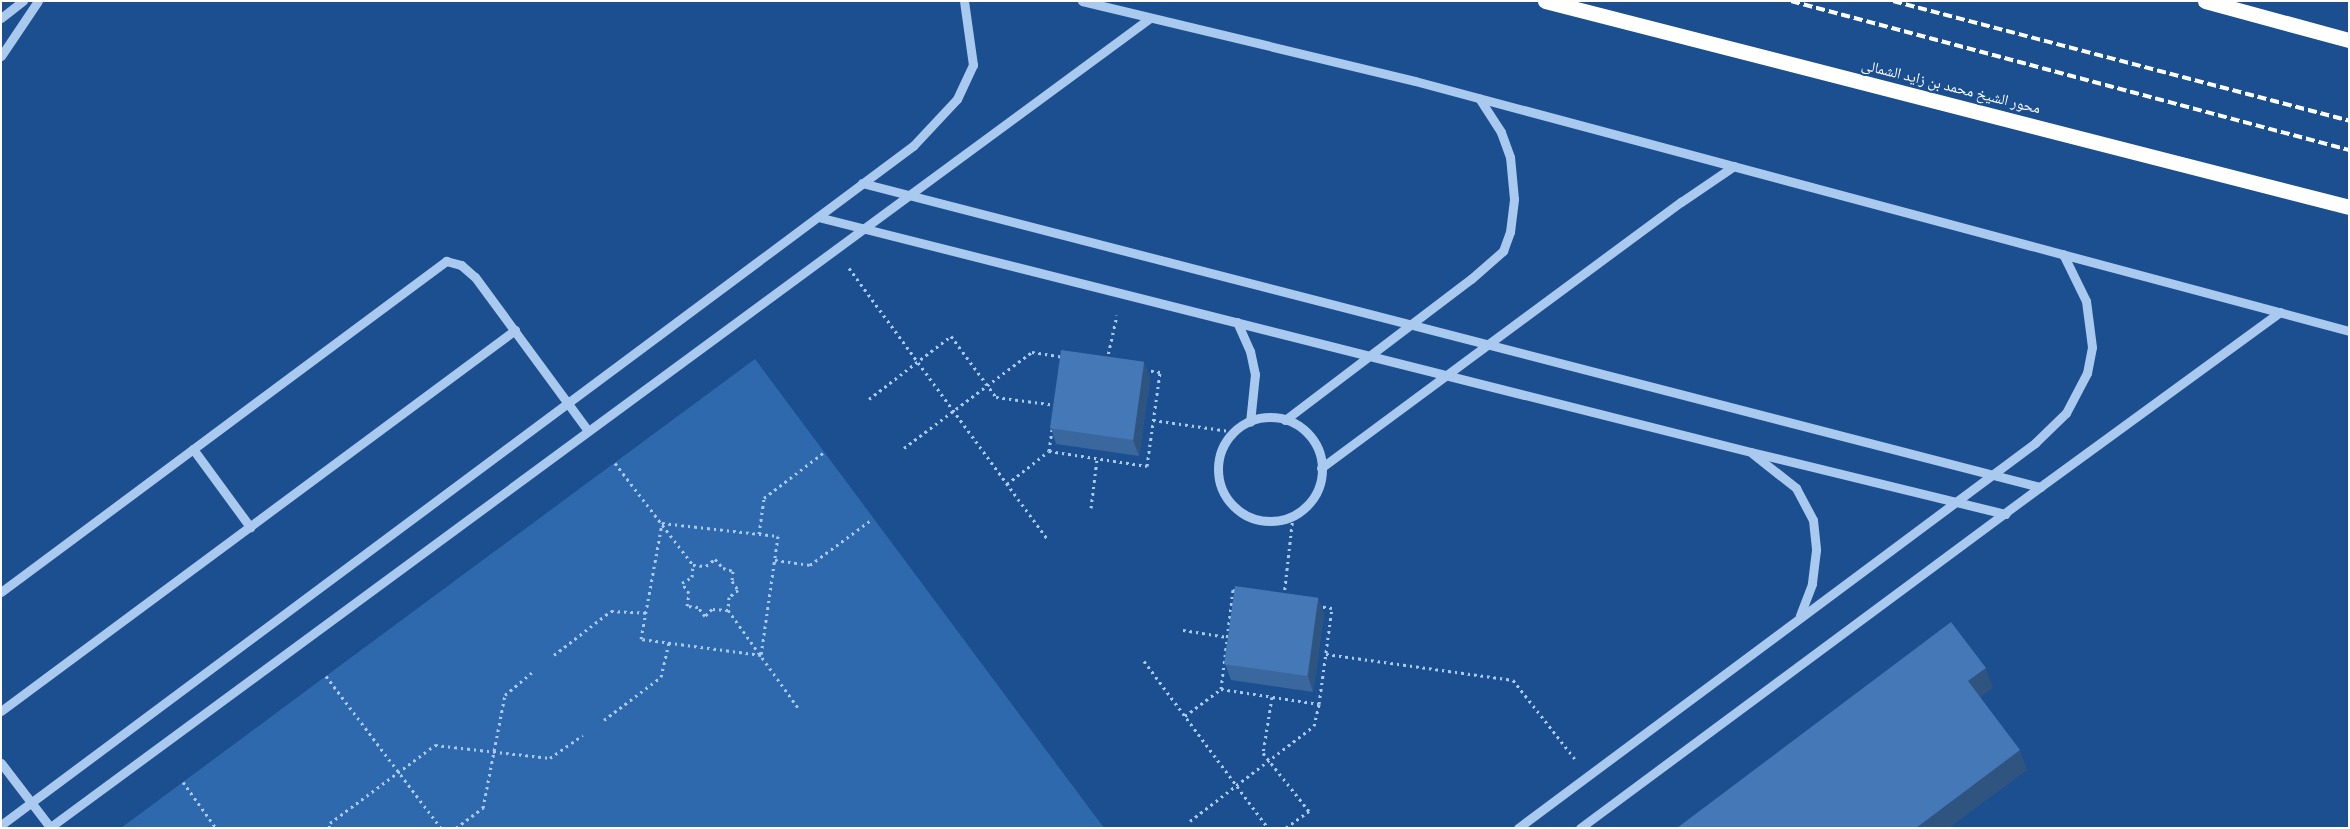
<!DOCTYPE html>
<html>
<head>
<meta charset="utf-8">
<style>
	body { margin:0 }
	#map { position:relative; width:2350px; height:829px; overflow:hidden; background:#1b4f8f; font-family:"Roboto Condensed","Noto Naskh Arabic",sans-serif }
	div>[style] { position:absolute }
	.green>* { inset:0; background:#2e69ad }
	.path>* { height:3px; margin-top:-1.5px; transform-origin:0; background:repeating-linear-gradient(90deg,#a9c9ee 0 2.5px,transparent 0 6.5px) }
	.minor>* { height:9px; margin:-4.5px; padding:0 4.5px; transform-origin:4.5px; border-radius:4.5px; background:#a9c9ee }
	.minor>.ring { margin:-4.5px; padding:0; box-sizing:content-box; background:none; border:9px solid #a9c9ee; border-radius:50% }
	.highway>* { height:15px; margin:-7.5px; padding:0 7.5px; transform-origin:7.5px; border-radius:7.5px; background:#fff }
	.rail>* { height:4px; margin-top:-2px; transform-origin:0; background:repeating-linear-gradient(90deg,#fff 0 9px,transparent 0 13px) }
	.wall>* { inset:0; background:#3a679d }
	.shaded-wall>* { inset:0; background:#305480 }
	.building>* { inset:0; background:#4478b7; transform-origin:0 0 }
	span { translate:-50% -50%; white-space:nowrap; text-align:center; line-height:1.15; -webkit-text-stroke:4px #1b4f8f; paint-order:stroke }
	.street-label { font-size:15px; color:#fff }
	.frame { position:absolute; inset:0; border:2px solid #fff; pointer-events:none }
</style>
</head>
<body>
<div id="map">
	<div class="green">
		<div style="clip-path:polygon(755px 359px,1104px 828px,121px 828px,326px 676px)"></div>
	</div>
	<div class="path">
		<div style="left:849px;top:268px;width:337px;rotate:53.8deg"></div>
		<div style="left:1107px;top:360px;width:46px;rotate:-77.5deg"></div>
		<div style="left:869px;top:399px;width:103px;rotate:-37.5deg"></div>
		<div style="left:951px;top:336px;width:76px;rotate:53.6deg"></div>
		<div style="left:996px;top:397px;width:61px;rotate:7.6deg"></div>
		<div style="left:1153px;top:420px;width:77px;rotate:8.2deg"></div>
		<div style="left:904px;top:448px;width:160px;rotate:-36.9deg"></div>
		<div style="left:1032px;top:352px;width:31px;rotate:9deg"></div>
		<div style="left:1049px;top:451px;width:99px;rotate:8.7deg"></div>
		<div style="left:1147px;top:466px;width:95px;rotate:-82.1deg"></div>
		<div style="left:1160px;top:372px;width:15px;rotate:-172deg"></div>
		<div style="left:615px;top:463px;width:128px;rotate:52.6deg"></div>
		<div style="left:1007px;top:484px;width:53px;rotate:-38.2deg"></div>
		<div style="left:1049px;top:451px;width:22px;rotate:-82deg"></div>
		<div style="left:1091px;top:508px;width:49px;rotate:-83deg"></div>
		<div style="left:662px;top:523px;width:117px;rotate:6.4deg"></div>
		<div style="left:778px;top:536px;width:120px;rotate:98.1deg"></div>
		<div style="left:761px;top:655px;width:121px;rotate:-172.4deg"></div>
		<div style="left:641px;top:639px;width:118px;rotate:-79.7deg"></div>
		<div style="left:759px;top:534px;width:36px;rotate:-82deg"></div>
		<div style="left:764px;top:498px;width:74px;rotate:-37.3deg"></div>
		<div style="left:715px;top:559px;width:12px;rotate:48deg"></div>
		<div style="left:723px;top:568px;width:10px;rotate:17deg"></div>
		<div style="left:733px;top:571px;width:10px;rotate:96deg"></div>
		<div style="left:732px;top:581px;width:11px;rotate:56deg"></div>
		<div style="left:738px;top:590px;width:11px;rotate:142deg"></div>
		<div style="left:729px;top:597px;width:13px;rotate:94deg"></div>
		<div style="left:728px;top:610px;width:16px;rotate:-176deg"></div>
		<div style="left:712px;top:609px;width:10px;rotate:135deg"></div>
		<div style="left:705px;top:616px;width:11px;rotate:-128deg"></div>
		<div style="left:698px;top:607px;width:11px;rotate:-175deg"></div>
		<div style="left:687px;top:606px;width:13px;rotate:-81deg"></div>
		<div style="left:689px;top:593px;width:12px;rotate:-125deg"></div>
		<div style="left:682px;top:583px;width:12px;rotate:-31deg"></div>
		<div style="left:692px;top:577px;width:12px;rotate:-85deg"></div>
		<div style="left:693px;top:565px;width:13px;rotate:4deg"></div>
		<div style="left:706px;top:566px;width:11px;rotate:-38deg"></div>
		<div style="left:775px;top:560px;width:35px;rotate:8deg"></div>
		<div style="left:810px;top:565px;width:76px;rotate:-36.4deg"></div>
		<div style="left:1284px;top:596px;width:81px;rotate:-83.6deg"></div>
		<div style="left:728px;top:610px;width:122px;rotate:54.4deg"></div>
		<div style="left:1183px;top:630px;width:45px;rotate:9deg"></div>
		<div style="left:1326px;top:654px;width:189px;rotate:7.9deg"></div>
		<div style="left:1513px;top:680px;width:100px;rotate:51.9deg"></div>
		<div style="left:554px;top:655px;width:72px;rotate:-37.7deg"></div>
		<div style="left:611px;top:611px;width:35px;rotate:3deg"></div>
		<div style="left:1144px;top:661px;width:208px;rotate:53.4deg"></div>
		<div style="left:326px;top:676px;width:191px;rotate:52.9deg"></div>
		<div style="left:1221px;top:689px;width:100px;rotate:-83.1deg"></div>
		<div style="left:1233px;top:590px;width:5px;rotate:11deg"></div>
		<div style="left:1272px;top:697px;width:57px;rotate:99.1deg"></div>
		<div style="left:1263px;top:753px;width:74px;rotate:51.6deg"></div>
		<div style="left:1309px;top:811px;width:29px;rotate:144deg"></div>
		<div style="left:1185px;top:716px;width:45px;rotate:-36.9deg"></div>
		<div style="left:1221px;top:689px;width:99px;rotate:8.7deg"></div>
		<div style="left:1319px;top:704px;width:97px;rotate:-82.3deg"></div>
		<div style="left:1332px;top:608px;width:14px;rotate:-172deg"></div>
		<div style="left:604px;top:720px;width:71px;rotate:-37deg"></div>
		<div style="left:661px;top:677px;width:35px;rotate:-77deg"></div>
		<div style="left:183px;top:782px;width:57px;rotate:54.3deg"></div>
		<div style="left:1190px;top:821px;width:156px;rotate:-37.5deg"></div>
		<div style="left:1314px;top:726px;width:23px;rotate:-77deg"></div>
		<div style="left:329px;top:828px;width:5px;rotate:-79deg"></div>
		<div style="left:330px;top:823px;width:131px;rotate:-36.6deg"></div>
		<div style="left:435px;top:745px;width:116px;rotate:6.4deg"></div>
		<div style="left:550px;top:758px;width:40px;rotate:-34.9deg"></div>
		<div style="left:456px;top:828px;width:34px;rotate:-37deg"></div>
		<div style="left:483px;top:808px;width:115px;rotate:-79deg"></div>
		<div style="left:505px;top:695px;width:38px;rotate:-40deg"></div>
	</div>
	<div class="minor">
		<div style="left:1082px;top:1px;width:342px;rotate:13.5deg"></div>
		<div style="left:1415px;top:81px;width:967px;rotate:14.98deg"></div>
		<div style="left:1px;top:18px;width:28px;rotate:-38deg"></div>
		<div style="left:1px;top:56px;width:66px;rotate:-56.1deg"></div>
		<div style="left:862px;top:183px;width:1217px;rotate:14.47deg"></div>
		<div style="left:818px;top:217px;width:962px;rotate:14.14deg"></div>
		<div style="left:1751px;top:452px;width:262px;rotate:13.7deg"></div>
		<div style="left:1237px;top:322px;width:32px;rotate:66deg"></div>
		<div style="left:1250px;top:351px;width:24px;rotate:78deg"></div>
		<div style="left:1255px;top:374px;width:48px;rotate:95.9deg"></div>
		<div class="ring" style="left:1218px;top:417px;width:95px;height:95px"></div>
		<div style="left:1285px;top:420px;width:233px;rotate:-37.2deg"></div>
		<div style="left:1471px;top:279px;width:43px;rotate:-41.2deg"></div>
		<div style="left:1503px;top:251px;width:20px;rotate:-70deg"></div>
		<div style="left:1510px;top:232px;width:33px;rotate:-83deg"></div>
		<div style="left:1514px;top:199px;width:42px;rotate:-95.4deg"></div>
		<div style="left:1510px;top:157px;width:27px;rotate:-110deg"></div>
		<div style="left:1501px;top:132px;width:40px;rotate:-122.9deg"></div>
		<div style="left:193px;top:449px;width:97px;rotate:53.8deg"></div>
		<div style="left:1753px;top:454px;width:55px;rotate:38.3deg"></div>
		<div style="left:1796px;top:488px;width:36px;rotate:62deg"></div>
		<div style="left:1813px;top:520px;width:30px;rotate:84deg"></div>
		<div style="left:1816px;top:550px;width:34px;rotate:97deg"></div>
		<div style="left:1812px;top:584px;width:34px;rotate:111deg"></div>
		<div style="left:1321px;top:468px;width:448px;rotate:-36.5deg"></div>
		<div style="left:1681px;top:202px;width:64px;rotate:-34.2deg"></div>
		<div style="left:1px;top:592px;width:555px;rotate:-36.64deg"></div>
		<div style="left:446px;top:261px;width:16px;rotate:15deg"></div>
		<div style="left:461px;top:265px;width:18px;rotate:41deg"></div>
		<div style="left:475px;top:277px;width:191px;rotate:53.7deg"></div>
		<div style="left:1px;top:711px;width:640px;rotate:-36.55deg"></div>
		<div style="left:1px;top:763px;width:81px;rotate:52.6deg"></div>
		<div style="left:1px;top:825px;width:1137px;rotate:-36.67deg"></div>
		<div style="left:913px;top:146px;width:64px;rotate:-46.9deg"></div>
		<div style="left:957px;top:99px;width:38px;rotate:-65deg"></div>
		<div style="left:973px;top:65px;width:65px;rotate:-98deg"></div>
		<div style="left:49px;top:828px;width:1367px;rotate:-36.34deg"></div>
		<div style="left:1518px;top:828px;width:645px;rotate:-36.67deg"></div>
		<div style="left:2035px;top:443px;width:43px;rotate:-44.1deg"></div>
		<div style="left:2066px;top:413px;width:45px;rotate:-62.3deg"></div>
		<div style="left:2087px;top:373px;width:26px;rotate:-79deg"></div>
		<div style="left:2092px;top:347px;width:46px;rotate:-97.4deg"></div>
		<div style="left:2086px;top:301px;width:52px;rotate:-116.1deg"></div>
		<div style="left:1580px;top:828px;width:573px;rotate:-36.55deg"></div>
		<div style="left:2040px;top:487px;width:297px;rotate:-36.1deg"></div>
	</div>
	<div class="highway">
		<div style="left:1545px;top:1px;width:830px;rotate:14.37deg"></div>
		<div style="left:2205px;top:1px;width:149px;rotate:15.2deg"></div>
	</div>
	<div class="rail">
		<div style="left:1791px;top:1px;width:578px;rotate:14.95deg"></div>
		<div style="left:1893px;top:1px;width:472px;rotate:14.7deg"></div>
	</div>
	<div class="wall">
		<div style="clip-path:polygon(1150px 378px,1139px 456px,1056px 444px,1051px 428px)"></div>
		<div style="clip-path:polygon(1318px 598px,1324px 614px,1313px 692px,1231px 680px,1225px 664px)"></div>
	</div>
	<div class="shaded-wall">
		<div style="clip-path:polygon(1144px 362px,1150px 378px,1139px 456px,1133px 440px)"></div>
		<div style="clip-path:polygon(1318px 598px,1324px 614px,1313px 692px,1308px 676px)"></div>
		<div style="clip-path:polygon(1986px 668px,1993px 688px,1975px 701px,1968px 681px)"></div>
		<div style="clip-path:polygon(2020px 750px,2027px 770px,1949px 828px,1916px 828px)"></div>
	</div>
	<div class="building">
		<div style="left:1061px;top:350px;width:84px;height:79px;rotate:8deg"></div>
		<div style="left:1235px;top:586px;width:84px;height:79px;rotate:8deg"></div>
		<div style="clip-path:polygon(1951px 622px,1986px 668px,1968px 681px,2020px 750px,1916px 828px,1677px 828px)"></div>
	</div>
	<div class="street-label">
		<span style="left:1951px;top:87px;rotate:14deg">محور الشيخ محمد بن زايد الشمالى</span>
	</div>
	<div class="frame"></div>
</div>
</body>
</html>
